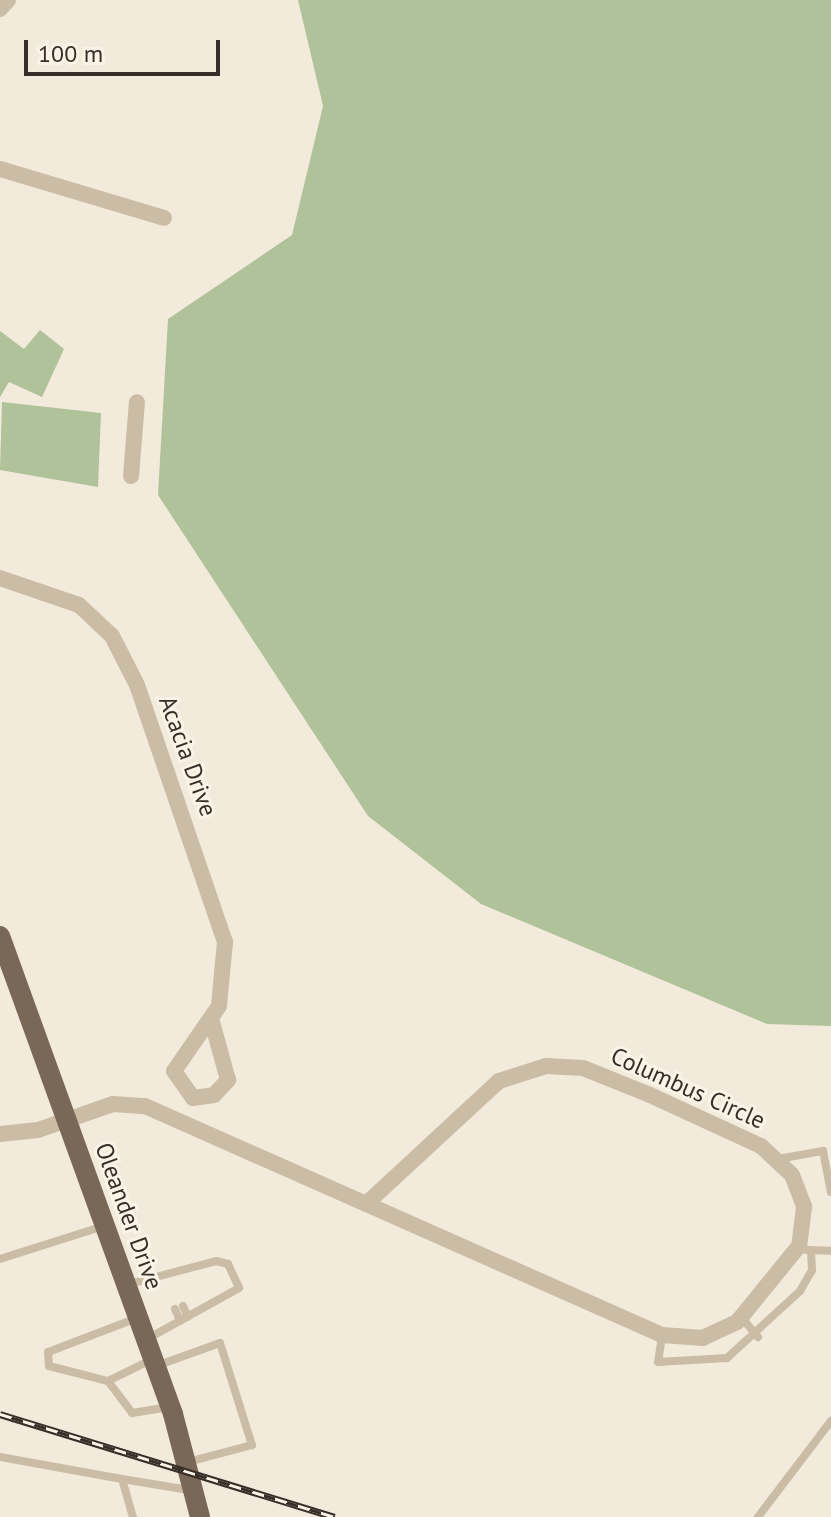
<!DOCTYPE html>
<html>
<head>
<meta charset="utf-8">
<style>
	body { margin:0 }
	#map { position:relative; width:831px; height:1517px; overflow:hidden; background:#f2eadb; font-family:"PT Sans",sans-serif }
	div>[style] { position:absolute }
	.green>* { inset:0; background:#b0c29a }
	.service>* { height:8px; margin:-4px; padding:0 4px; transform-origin:4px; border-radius:4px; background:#cbbca6 }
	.minor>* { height:16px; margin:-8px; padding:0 8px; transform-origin:8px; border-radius:8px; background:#cbbca6 }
	.primary>* { height:20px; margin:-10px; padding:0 10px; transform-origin:10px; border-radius:10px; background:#796758 }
	.rail>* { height:7px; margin-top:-3.5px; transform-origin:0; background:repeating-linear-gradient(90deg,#faf4e7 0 12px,#372e27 0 24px); box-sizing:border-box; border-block:2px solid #372e27 }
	span { translate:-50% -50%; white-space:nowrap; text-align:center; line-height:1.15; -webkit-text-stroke:6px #faf4e7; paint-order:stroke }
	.street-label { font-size:24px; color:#372e27 }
	.scale { position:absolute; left:24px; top:40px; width:196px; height:36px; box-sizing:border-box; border:4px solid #372e27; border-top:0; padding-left:10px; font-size:24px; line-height:28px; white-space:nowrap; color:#372e27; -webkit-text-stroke:6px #faf4e7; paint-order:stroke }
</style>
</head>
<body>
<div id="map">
	<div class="green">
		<div style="clip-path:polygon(298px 0,831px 0,831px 1026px,767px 1024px,481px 904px,368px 816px,158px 495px,168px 319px,292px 235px,323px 106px)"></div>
		<div style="clip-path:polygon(40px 330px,64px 349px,42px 397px,9px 382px,0 397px,0 331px,24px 349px)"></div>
		<div style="clip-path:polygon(2px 402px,101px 413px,98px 487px,0 470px)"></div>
	</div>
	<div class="service">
		<div style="left:778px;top:1159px;width:46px;rotate:-10.1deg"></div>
		<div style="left:823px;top:1151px;width:42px;rotate:79deg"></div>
		<div style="left:806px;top:1250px;width:25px;rotate:2deg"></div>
		<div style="left:0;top:1259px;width:109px;rotate:-17.6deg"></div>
		<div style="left:126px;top:1285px;width:93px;rotate:-14.9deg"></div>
		<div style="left:216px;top:1261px;width:12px;rotate:14deg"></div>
		<div style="left:228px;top:1264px;width:26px;rotate:65deg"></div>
		<div style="left:239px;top:1288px;width:105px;rotate:151deg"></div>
		<div style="left:183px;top:1306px;width:12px;rotate:66deg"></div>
		<div style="left:175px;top:1309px;width:13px;rotate:67deg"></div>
		<div style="left:137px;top:1318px;width:95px;rotate:159.1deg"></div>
		<div style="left:48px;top:1352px;width:14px;rotate:86deg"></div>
		<div style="left:49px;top:1366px;width:61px;rotate:14.3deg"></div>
		<div style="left:108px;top:1381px;width:48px;rotate:-26deg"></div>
		<div style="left:742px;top:1318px;width:25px;rotate:50deg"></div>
		<div style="left:662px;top:1335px;width:27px;rotate:98deg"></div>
		<div style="left:658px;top:1362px;width:69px;rotate:-3.3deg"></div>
		<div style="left:727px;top:1358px;width:99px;rotate:-42.5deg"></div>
		<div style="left:800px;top:1291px;width:24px;rotate:-60deg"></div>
		<div style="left:812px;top:1270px;width:20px;rotate:-93deg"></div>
		<div style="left:156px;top:1366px;width:68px;rotate:-19.8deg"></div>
		<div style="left:220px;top:1343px;width:107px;rotate:72.6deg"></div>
		<div style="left:252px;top:1445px;width:66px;rotate:165.1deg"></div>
		<div style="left:108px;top:1381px;width:40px;rotate:53deg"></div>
		<div style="left:132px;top:1413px;width:38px;rotate:-9deg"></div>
		<div style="left:0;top:1457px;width:124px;rotate:10.2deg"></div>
		<div style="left:122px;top:1479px;width:40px;rotate:74deg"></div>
		<div style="left:122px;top:1479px;width:68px;rotate:9.3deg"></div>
		<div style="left:758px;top:1517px;width:121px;rotate:-52.8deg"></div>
	</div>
	<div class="minor">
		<div style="left:0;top:9px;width:12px;rotate:-48deg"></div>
		<div style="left:0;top:169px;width:171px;rotate:16.6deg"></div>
		<div style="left:131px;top:476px;width:74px;rotate:-85.4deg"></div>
		<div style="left:0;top:578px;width:83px;rotate:18.9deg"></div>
		<div style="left:79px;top:605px;width:45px;rotate:43.2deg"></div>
		<div style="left:112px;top:636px;width:55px;rotate:63deg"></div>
		<div style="left:137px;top:685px;width:272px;rotate:71.1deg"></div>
		<div style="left:225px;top:942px;width:64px;rotate:95.4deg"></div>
		<div style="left:219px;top:1006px;width:79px;rotate:124.7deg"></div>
		<div style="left:174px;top:1071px;width:33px;rotate:55deg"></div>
		<div style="left:193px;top:1098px;width:21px;rotate:-8deg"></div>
		<div style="left:214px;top:1095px;width:21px;rotate:-47deg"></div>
		<div style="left:228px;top:1080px;width:60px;rotate:-105.4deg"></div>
		<div style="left:546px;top:1066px;width:37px;rotate:3deg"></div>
		<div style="left:583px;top:1068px;width:72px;rotate:21.9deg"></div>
		<div style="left:650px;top:1095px;width:122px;rotate:24.7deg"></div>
		<div style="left:761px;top:1146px;width:42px;rotate:43.1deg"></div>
		<div style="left:792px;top:1175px;width:34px;rotate:69deg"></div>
		<div style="left:804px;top:1207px;width:39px;rotate:97deg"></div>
		<div style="left:799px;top:1246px;width:98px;rotate:129.2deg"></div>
		<div style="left:737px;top:1322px;width:38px;rotate:155deg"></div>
		<div style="left:703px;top:1338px;width:41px;rotate:-175.8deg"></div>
		<div style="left:662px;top:1335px;width:324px;rotate:-156.1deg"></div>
		<div style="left:366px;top:1204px;width:181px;rotate:-42.8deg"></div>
		<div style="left:499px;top:1081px;width:49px;rotate:-17.7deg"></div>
		<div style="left:0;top:1134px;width:38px;rotate:-6deg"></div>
		<div style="left:38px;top:1130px;width:79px;rotate:-19.1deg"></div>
		<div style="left:113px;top:1104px;width:32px;rotate:4deg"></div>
		<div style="left:145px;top:1106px;width:242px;rotate:23.9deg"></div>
	</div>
	<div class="primary">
		<div style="left:0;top:936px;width:508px;rotate:70.1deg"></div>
		<div style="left:173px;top:1414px;width:106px;rotate:75.3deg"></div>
	</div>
	<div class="rail">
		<div style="left:0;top:1414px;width:350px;rotate:17.1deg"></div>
	</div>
	<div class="street-label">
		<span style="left:188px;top:756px;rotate:70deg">Acacia Drive</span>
		<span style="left:688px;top:1088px;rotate:24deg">Columbus Circle</span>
		<span style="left:129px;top:1216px;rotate:70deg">Oleander Drive</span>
	</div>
	<div class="scale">100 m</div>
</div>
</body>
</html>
